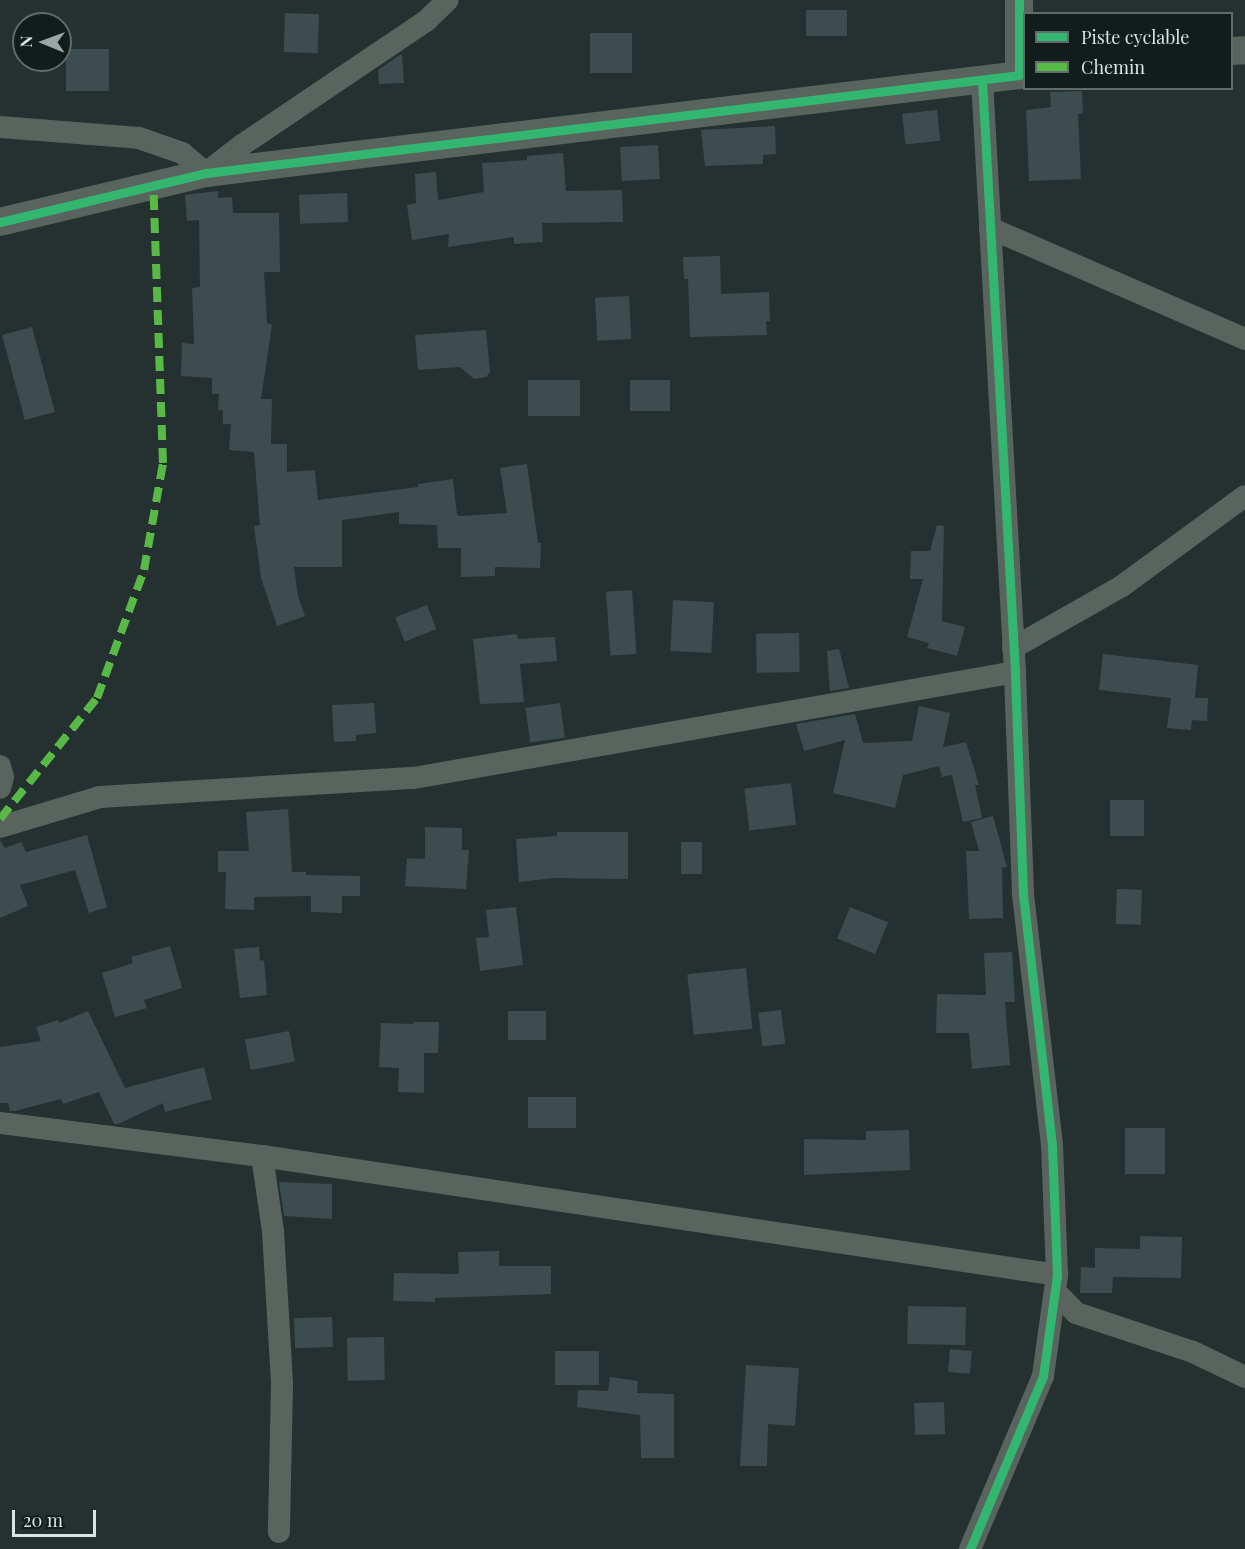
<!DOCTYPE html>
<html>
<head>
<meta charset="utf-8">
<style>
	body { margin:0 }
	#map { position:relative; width:1245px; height:1549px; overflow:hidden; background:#253130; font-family:"Playfair Display",serif }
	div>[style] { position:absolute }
	.building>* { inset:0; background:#3d4c4e; transform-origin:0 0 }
	.minor>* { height:22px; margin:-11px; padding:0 11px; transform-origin:11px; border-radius:11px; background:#5a645f }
	.tertiary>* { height:28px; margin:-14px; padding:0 14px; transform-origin:14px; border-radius:14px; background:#5a645f }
	.quiet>* { height:8px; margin-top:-4px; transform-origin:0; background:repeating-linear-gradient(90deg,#58b947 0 15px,transparent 0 23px) }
	.cycleway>* { height:9px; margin:-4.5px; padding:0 4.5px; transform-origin:4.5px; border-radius:4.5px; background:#33b770 }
	span { translate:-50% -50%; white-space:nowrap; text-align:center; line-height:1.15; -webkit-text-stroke:4.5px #121c1a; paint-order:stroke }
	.legend { position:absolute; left:1023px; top:12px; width:210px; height:78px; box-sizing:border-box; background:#121c1a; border:2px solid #616c6a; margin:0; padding:8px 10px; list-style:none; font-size:18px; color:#d7e5e3 }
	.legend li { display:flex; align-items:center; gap:12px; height:30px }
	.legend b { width:30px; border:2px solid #616c6a }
	.north { position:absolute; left:12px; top:12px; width:60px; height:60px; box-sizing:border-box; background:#121c1a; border:2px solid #616c6a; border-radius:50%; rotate:271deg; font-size:16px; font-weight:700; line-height:24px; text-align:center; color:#d7e5e3 }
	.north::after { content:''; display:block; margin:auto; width:21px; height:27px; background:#99a6a4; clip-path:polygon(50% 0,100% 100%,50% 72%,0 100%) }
	.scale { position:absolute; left:12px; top:1510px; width:84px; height:27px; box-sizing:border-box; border:3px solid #d7e5e3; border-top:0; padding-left:8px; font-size:18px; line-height:21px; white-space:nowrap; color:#d7e5e3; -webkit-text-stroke:4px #121c1a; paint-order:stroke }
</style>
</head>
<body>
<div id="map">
	<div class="building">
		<div style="left:806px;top:10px;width:41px;height:26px"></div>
		<div style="left:285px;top:13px;width:34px;height:39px;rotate:2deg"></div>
		<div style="left:590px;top:33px;width:42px;height:40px"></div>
		<div style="left:66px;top:49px;width:43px;height:42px"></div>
		<div style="clip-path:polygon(400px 55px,402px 55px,404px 83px,379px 84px,378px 70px)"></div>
		<div style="clip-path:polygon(1082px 91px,1083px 113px,1078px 114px,1081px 179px,1029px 181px,1026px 110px,1051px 107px,1050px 92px)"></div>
		<div style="left:937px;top:110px;width:31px;height:35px;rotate:84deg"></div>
		<div style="clip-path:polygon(775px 126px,776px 154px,763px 155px,763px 164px,705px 166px,701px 130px)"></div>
		<div style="left:658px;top:145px;width:34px;height:38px;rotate:87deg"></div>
		<div style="clip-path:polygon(563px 153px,566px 191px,622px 190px,623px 222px,542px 223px,543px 242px,514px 244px,514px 237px,448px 247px,449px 234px,412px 240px,407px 205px,416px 203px,415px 174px,436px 172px,438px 200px,484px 192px,482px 163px,527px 160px,527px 156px)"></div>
		<div style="clip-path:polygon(218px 191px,218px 198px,232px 197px,233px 213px,279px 213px,280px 272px,264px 272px,267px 323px,272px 325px,261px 399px,272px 399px,271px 444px,287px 444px,287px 472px,315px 470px,318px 500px,418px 487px,418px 484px,453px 479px,457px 515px,460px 516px,507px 513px,500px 468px,527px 464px,538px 543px,541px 543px,540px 568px,495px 567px,495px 576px,461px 577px,461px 548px,438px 548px,437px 525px,399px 524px,399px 512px,342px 520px,342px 567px,294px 567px,298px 596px,305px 616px,277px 626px,261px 578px,254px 526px,260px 525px,254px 452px,229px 450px,231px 424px,223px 424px,223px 410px,218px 410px,219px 394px,212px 394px,212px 378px,181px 376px,182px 343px,194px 344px,192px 288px,200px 287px,199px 220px,187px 221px,185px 195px)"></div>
		<div style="left:347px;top:193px;width:29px;height:48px;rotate:88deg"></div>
		<div style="clip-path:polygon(720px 256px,721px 294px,769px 292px,770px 321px,766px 321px,767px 335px,690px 337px,688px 279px,684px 279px,683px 257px)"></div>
		<div style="left:629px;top:296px;width:43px;height:34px;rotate:87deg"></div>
		<div style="left:32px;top:327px;width:88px;height:31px;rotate:75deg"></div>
		<div style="clip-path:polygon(486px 330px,490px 372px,486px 377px,474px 379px,460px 367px,418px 370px,415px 335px)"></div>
		<div style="left:528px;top:380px;width:52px;height:36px"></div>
		<div style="left:630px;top:380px;width:40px;height:31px"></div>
		<div style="clip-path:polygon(937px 525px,944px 526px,942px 621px,965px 627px,957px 656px,927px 648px,929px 643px,907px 637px,923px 579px,910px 579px,911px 551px,930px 551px)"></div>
		<div style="left:632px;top:590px;width:64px;height:26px;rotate:86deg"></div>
		<div style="left:673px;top:600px;width:41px;height:51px;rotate:3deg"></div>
		<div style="left:427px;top:605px;width:26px;height:34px;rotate:69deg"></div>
		<div style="left:799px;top:633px;width:39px;height:43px;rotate:89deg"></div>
		<div style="clip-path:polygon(517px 634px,518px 639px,555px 637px,557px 661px,520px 664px,524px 702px,480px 704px,473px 639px)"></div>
		<div style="clip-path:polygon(839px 649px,849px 688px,830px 691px,827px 651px)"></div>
		<div style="clip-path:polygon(1103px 654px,1198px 665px,1195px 698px,1208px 698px,1207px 721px,1192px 720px,1191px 730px,1167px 728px,1171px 698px,1099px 690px)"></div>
		<div style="clip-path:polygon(374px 703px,376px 733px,356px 735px,356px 741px,334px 742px,332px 705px)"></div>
		<div style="left:560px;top:703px;width:35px;height:35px;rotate:82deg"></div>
		<div style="clip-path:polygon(919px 706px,950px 713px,943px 747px,966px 742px,979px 785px,975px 785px,982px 818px,963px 822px,952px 775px,942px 777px,939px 766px,903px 775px,895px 808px,833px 793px,845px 740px,804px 751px,796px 724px,855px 714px,863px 743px,912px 741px)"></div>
		<div style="left:791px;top:783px;width:42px;height:47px;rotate:83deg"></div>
		<div style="left:1110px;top:800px;width:34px;height:36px"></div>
		<div style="clip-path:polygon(288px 809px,292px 872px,306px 872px,306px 875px,360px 876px,360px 896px,342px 896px,342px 913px,311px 912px,311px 896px,254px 897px,254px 910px,225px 909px,226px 872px,218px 872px,218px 851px,249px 851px,246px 812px)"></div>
		<div style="clip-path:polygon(993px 816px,1007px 867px,1002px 868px,1003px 918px,969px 919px,966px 851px,979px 851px,971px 822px)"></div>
		<div style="clip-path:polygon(425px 827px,462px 828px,462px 850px,469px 850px,466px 889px,405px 886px,407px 858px,425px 859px)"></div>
		<div style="clip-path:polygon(557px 832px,628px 832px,628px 879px,554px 878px,519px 882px,516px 839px,557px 836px)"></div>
		<div style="clip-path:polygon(87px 835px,107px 907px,89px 913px,75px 870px,20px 885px,28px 906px,0 918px,0 840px,5px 848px,21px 842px,26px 852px)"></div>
		<div style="left:681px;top:842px;width:21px;height:32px"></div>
		<div style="left:1117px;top:889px;width:25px;height:35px;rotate:2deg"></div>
		<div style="clip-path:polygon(516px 907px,523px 965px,480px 971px,476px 938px,489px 937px,486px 910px)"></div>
		<div style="left:850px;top:907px;width:41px;height:34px;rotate:22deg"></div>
		<div style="clip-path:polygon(170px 946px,182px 988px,144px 1000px,147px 1008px,115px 1017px,102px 973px,133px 963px,131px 957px)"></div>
		<div style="clip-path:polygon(259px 947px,260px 961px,264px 960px,267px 995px,240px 998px,234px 949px)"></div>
		<div style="clip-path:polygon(1012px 952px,1015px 1002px,1005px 1002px,1010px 1065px,972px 1069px,969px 1033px,936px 1033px,937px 994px,986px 995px,984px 953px)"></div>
		<div style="left:746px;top:968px;width:61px;height:59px;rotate:84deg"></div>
		<div style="left:781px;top:1010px;width:34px;height:23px;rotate:83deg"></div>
		<div style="clip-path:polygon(88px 1011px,125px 1088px,204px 1067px,212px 1099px,165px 1112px,163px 1103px,118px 1124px,114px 1124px,99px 1092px,63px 1104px,61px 1099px,15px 1111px,10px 1111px,8px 1103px,0 1103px,0 1047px,41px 1041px,36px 1027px,58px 1020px,59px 1023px)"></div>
		<div style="left:508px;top:1011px;width:38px;height:29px"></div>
		<div style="clip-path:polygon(414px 1022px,439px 1022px,438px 1053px,424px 1053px,424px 1093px,398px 1092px,399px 1068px,379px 1067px,381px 1023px,414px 1024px)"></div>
		<div style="left:289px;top:1031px;width:31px;height:45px;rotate:79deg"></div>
		<div style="left:528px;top:1097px;width:48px;height:31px"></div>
		<div style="left:1125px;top:1128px;width:40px;height:46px"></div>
		<div style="clip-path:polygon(909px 1130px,910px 1170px,804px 1175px,804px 1139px,866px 1140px,866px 1131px)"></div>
		<div style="clip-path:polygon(279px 1182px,332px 1184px,332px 1219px,284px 1216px)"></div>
		<div style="clip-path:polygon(1140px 1236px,1182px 1237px,1181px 1278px,1113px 1277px,1112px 1293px,1080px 1293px,1081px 1267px,1095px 1268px,1095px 1248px,1140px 1249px)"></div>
		<div style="clip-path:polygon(499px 1251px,499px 1266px,551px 1266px,551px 1294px,435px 1298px,435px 1302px,393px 1301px,394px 1273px,459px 1274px,458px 1252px)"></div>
		<div style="left:908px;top:1306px;width:58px;height:38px;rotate:1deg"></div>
		<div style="left:332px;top:1317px;width:30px;height:38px;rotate:88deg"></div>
		<div style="left:384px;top:1337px;width:43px;height:37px;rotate:89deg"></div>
		<div style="left:950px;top:1349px;width:22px;height:23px;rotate:5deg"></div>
		<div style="left:555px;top:1351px;width:44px;height:34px"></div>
		<div style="clip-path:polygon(746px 1365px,799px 1368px,795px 1426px,768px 1424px,767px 1466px,740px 1466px)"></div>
		<div style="clip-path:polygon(610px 1377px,638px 1381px,637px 1393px,674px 1394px,674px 1458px,641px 1458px,640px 1415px,577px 1407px,578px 1390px,608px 1391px)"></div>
		<div style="left:944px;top:1402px;width:32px;height:30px;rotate:88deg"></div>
	</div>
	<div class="minor">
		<div style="left:0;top:127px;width:139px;rotate:4.5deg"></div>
		<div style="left:139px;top:138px;width:46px;rotate:19.2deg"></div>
		<div style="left:182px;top:153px;width:31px;rotate:40deg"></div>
		<div style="left:206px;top:173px;width:46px;rotate:-37.9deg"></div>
		<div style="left:242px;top:145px;width:222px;rotate:-34deg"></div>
		<div style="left:426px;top:21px;width:30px;rotate:-44deg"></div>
		<div style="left:990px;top:228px;width:278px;rotate:23.5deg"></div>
		<div style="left:1013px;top:648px;width:125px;rotate:-29.6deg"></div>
		<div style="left:1122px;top:586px;width:152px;rotate:-36.2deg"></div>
		<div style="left:0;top:766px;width:11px;rotate:75deg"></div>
		<div style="left:3px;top:777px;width:11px;rotate:105deg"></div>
		<div style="left:0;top:827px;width:104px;rotate:-16.7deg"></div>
		<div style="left:100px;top:797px;width:315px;rotate:-3.5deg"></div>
		<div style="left:414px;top:778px;width:610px;rotate:-10deg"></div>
		<div style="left:0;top:1123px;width:264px;rotate:7.2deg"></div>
		<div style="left:262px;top:1156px;width:804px;rotate:8.51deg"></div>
		<div style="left:262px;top:1156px;width:76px;rotate:81.7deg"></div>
		<div style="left:273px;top:1231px;width:153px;rotate:86.6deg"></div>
		<div style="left:282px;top:1384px;width:148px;rotate:91.2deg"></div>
		<div style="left:1055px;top:1291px;width:30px;rotate:46deg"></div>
		<div style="left:1076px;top:1313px;width:123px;rotate:18.4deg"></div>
		<div style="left:1193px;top:1352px;width:58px;rotate:25.7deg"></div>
		<div style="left:970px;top:1549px;width:188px;rotate:-67.1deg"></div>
		<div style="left:1043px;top:1376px;width:102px;rotate:-82.1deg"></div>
		<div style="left:1057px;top:1275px;width:130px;rotate:-92.2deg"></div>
		<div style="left:1052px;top:1145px;width:254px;rotate:-96.6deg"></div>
		<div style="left:1023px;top:893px;width:221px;rotate:-92.1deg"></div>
		<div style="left:1015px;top:672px;width:593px;rotate:-93.19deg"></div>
	</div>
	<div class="tertiary">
		<div style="left:1232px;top:51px;width:13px;rotate:-4deg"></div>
		<div style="left:0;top:222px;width:212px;rotate:-13.4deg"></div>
		<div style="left:206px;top:173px;width:819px;rotate:-6.87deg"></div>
		<div style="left:1019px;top:75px;width:75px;rotate:-90deg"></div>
	</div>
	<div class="quiet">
		<div style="left:0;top:819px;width:155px;rotate:-51.3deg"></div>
		<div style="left:97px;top:698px;width:136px;rotate:-69.8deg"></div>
		<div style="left:144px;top:570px;width:109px;rotate:-79.9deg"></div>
		<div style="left:163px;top:463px;width:280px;rotate:-92deg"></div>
	</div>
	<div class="cycleway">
		<div style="left:0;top:222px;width:212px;rotate:-13.4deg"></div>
		<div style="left:206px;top:173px;width:819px;rotate:-6.87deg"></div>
		<div style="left:1019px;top:75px;width:75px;rotate:-90deg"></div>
		<div style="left:970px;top:1549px;width:188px;rotate:-67.1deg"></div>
		<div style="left:1043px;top:1376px;width:102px;rotate:-82.1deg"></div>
		<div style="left:1057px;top:1275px;width:130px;rotate:-92.2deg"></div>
		<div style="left:1052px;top:1145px;width:254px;rotate:-96.6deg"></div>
		<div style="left:1023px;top:893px;width:221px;rotate:-92.1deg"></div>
		<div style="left:1015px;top:672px;width:593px;rotate:-93.19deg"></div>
	</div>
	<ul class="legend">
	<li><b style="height:8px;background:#33b770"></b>Piste cyclable</li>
	<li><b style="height:8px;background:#58b947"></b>Chemin</li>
	</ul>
	<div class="north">N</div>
	<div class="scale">20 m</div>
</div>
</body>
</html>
